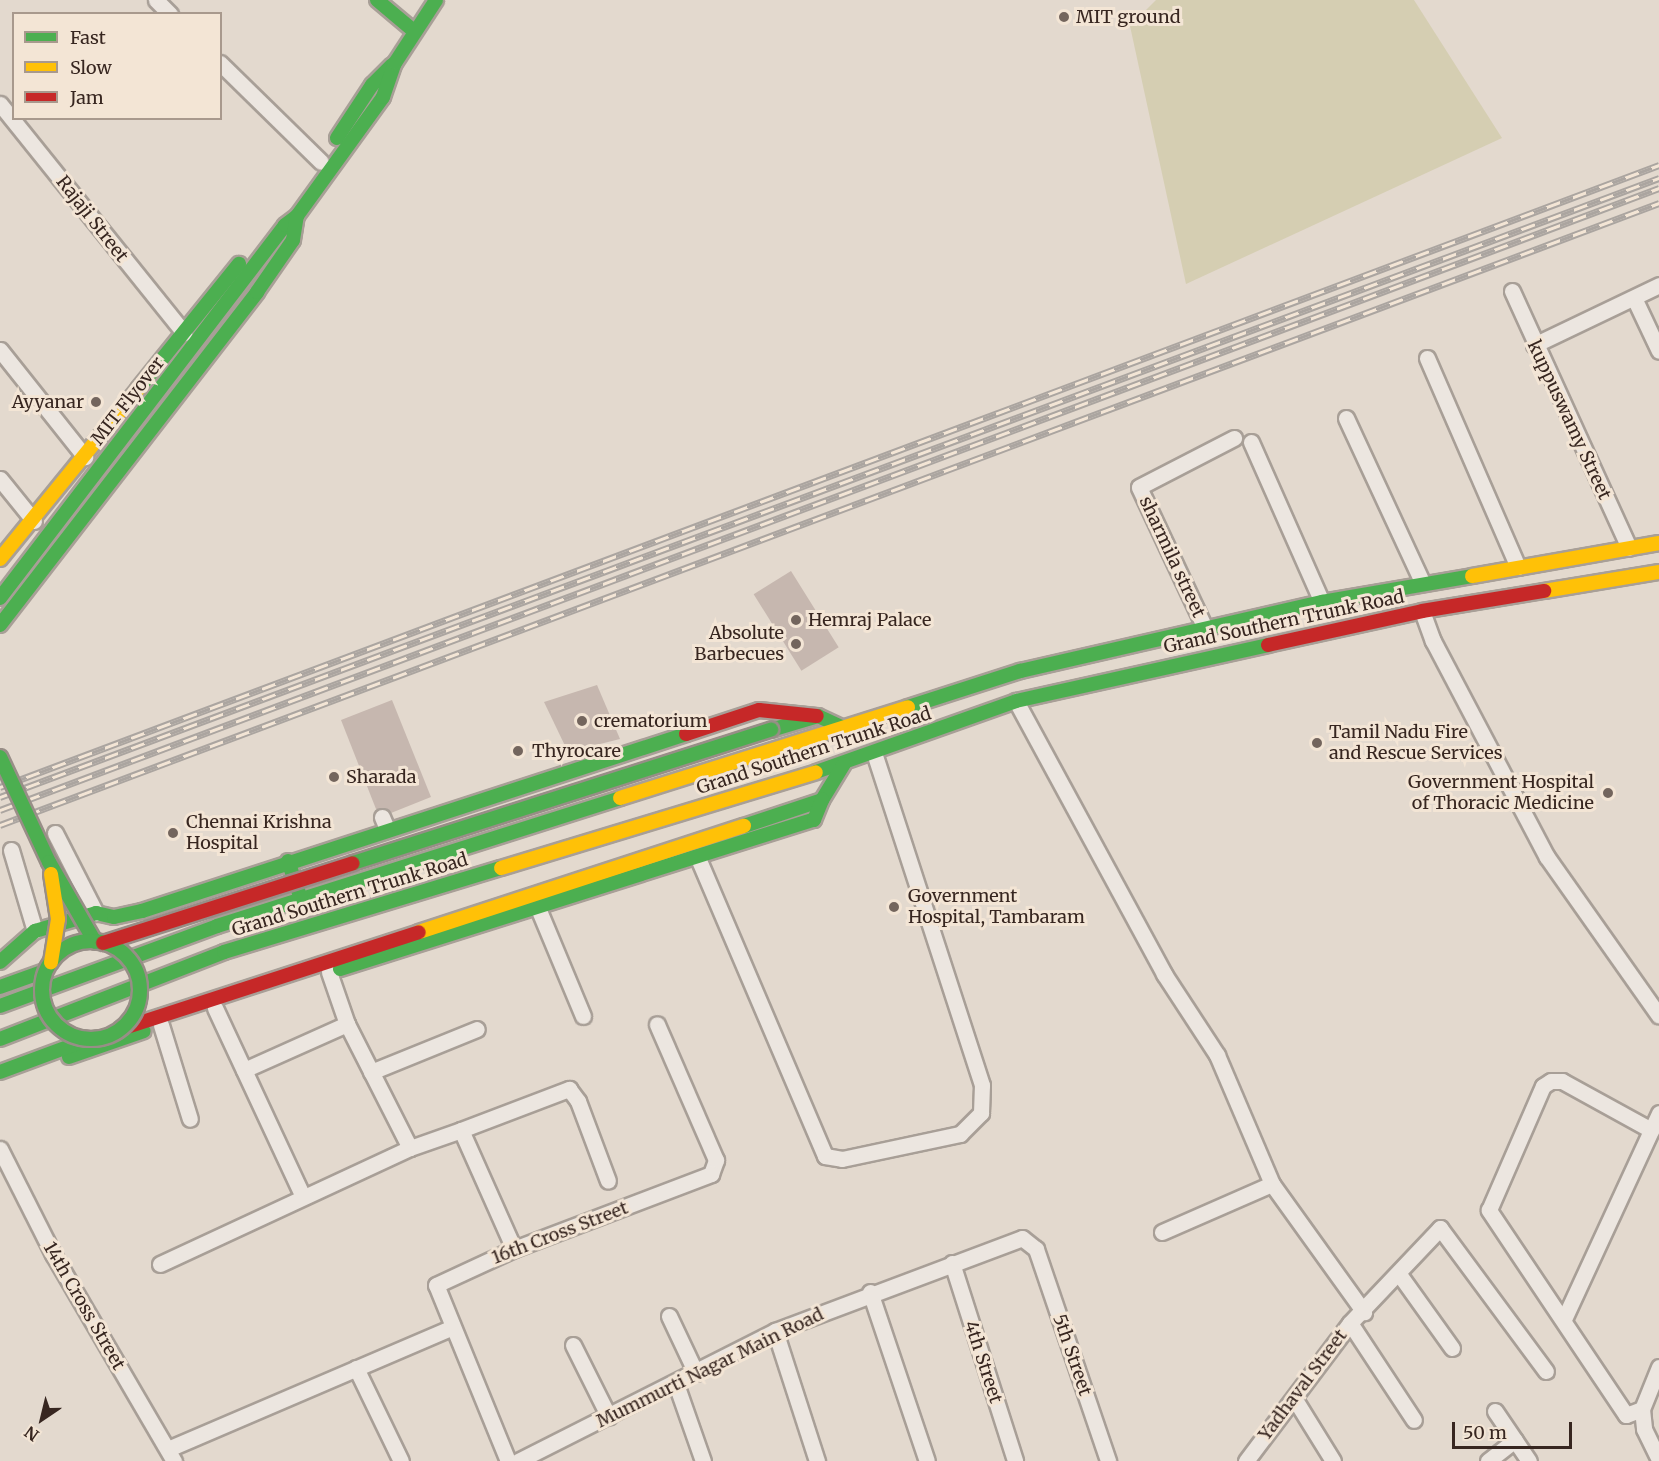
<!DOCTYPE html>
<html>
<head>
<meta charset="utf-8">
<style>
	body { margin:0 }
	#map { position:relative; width:1659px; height:1461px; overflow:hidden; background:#e3d9ce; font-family:Merriweather,serif }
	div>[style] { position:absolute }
	.green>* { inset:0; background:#d5ceb2 }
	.building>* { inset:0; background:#c6b7af; transform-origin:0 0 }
	.roads { filter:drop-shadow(2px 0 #a89f97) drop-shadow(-2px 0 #a89f97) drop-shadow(0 2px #a89f97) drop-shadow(0 -2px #a89f97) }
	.street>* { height:15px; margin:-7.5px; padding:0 7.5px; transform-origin:7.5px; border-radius:7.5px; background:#ece6e0 }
	.fast>* { height:14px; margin:-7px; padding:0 7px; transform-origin:7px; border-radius:7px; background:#4caf50 }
	.slow>* { height:14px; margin:-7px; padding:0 7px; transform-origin:7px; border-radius:7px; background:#ffc107 }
	.jam>* { height:14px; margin:-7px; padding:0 7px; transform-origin:7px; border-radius:7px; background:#c62828 }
	.rail>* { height:7px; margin-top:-3.5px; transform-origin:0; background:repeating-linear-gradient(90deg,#f3e5d5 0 14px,#aba5a0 0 28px); box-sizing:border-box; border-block:2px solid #aba5a0 }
	.bridges { filter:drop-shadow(2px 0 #988e87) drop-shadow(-2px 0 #988e87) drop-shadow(0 2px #988e87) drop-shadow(0 -2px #988e87) }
	.fast-bridge>* { height:14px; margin:-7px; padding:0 7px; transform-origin:7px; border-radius:7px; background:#4caf50 }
	.fast-bridge>.ring { margin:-7px; padding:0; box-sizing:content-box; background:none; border:14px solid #4caf50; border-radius:50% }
	.slow-bridge>* { height:14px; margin:-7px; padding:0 7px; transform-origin:7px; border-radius:7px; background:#ffc107 }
	.jam-bridge>* { height:14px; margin:-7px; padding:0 7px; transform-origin:7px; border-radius:7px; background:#c62828 }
	.dots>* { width:16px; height:16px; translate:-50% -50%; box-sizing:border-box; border:3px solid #f3e5d5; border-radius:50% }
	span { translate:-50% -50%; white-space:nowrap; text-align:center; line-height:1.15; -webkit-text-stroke:6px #f3e5d5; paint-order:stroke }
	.poi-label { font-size:18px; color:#372620 }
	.left { translate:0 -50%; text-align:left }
	.right { translate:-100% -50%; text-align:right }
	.street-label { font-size:18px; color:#372620 }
	.legend { position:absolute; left:12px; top:12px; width:210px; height:108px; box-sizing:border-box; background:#f3e5d5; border:2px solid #a8998d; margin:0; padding:8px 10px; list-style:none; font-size:18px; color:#372620 }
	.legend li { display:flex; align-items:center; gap:12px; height:30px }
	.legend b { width:30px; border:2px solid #a8998d }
	.north { position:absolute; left:12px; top:1389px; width:60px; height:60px; -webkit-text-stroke:4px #f3e5d5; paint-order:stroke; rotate:215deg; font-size:16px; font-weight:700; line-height:24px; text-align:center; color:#372620 }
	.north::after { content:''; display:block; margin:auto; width:21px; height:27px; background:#372620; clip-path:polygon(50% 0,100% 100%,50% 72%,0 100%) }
	.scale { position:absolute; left:1452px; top:1422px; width:120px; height:27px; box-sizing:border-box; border:3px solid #372620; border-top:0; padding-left:8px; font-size:18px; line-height:21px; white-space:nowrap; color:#372620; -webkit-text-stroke:4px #f3e5d5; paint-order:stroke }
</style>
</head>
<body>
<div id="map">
	<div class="green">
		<div style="clip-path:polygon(1156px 0,1414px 0,1502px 138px,1186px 284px,1130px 26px)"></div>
	</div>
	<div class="building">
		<div style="left:791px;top:571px;width:90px;height:44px;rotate:58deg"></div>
		<div style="clip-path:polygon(597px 685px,620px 739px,568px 752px,544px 702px)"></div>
		<div style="clip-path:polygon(392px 700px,431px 797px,391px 813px,376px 809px,341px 720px)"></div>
	</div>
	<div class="roads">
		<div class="street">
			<div style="left:156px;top:0;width:20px;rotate:45deg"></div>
			<div style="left:220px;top:63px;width:141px;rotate:44.4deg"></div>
			<div style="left:0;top:104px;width:294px;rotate:51.2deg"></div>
			<div style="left:1512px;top:291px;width:282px;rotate:65.5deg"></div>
			<div style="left:1635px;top:300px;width:56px;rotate:64.8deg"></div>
			<div style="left:1534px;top:345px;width:139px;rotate:-25.6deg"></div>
			<div style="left:0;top:350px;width:137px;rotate:51.5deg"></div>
			<div style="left:1427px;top:358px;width:228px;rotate:66.5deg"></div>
			<div style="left:1346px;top:418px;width:181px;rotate:65.1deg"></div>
			<div style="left:1251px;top:442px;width:175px;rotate:66.1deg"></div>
			<div style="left:0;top:479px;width:54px;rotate:51deg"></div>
			<div style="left:1422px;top:611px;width:32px;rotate:70deg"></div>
			<div style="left:1433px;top:641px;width:244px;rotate:62.2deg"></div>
			<div style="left:1547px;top:857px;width:194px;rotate:54.8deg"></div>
			<div style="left:1204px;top:626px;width:153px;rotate:-115.1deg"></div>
			<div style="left:1139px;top:487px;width:107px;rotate:-27.3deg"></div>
			<div style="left:1016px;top:701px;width:311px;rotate:61.5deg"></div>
			<div style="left:1164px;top:974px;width:97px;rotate:56.8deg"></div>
			<div style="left:1217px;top:1055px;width:140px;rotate:66.9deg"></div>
			<div style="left:1272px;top:1184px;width:158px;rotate:54.3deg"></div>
			<div style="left:382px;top:817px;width:13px;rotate:67deg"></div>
			<div style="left:55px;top:833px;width:90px;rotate:62.9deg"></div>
			<div style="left:11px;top:850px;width:84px;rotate:73.5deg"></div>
			<div style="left:698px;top:858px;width:324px;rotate:66.9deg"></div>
			<div style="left:825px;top:1156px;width:17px;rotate:10deg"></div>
			<div style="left:842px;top:1159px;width:121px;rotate:-12deg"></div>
			<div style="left:960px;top:1134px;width:30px;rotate:-45deg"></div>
			<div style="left:981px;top:1113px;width:28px;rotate:-88deg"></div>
			<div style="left:982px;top:1085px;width:349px;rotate:-108deg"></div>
			<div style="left:538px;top:908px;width:117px;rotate:67.4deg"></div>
			<div style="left:329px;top:972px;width:55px;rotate:70.9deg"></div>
			<div style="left:347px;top:1024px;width:139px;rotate:63.1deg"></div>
			<div style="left:215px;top:1008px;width:208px;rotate:65deg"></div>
			<div style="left:161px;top:1025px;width:98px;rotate:72.9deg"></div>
			<div style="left:244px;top:1070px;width:113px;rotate:-24.1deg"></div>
			<div style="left:371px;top:1072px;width:114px;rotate:-22.1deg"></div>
			<div style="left:461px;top:1130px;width:116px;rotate:-20.8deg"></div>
			<div style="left:569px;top:1089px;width:15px;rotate:53deg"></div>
			<div style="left:578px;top:1101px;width:85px;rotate:69.4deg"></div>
			<div style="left:0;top:1149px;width:118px;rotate:63.2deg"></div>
			<div style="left:53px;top:1254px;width:240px;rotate:59.7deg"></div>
			<div style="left:1162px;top:1232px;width:120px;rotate:-23.6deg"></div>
			<div style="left:952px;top:1263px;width:208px;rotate:72.3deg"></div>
			<div style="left:160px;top:1264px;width:276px;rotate:-24.9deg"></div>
			<div style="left:410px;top:1148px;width:54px;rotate:-19.4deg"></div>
			<div style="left:461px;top:1130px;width:130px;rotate:66deg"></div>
			<div style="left:1399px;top:1274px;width:91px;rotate:54.4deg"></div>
			<div style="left:870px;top:1292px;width:178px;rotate:71.4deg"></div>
			<div style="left:669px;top:1316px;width:63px;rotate:64.7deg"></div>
			<div style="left:1564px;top:1319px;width:227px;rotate:-65.2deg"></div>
			<div style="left:1350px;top:1323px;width:116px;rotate:56.6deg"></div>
			<div style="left:775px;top:1331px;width:137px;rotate:72.1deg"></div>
			<div style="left:573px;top:1345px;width:80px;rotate:63.4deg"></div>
			<div style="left:1659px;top:1367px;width:45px;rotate:112deg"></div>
			<div style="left:1642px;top:1409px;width:20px;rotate:84deg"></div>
			<div style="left:1644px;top:1429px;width:34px;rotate:64deg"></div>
			<div style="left:356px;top:1368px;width:103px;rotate:64.2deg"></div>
			<div style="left:676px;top:1384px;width:82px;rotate:70.7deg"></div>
			<div style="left:1294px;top:1398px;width:74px;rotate:58.2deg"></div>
			<div style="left:1642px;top:1409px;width:17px;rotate:159deg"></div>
			<div style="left:1626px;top:1415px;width:247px;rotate:-123.8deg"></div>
			<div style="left:1489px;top:1210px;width:135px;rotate:-66.5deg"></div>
			<div style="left:1543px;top:1086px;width:9px;rotate:-32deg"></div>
			<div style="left:1551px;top:1081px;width:11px"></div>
			<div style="left:1562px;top:1081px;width:102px;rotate:28.8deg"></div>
			<div style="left:1495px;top:1411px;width:60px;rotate:55.8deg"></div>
			<div style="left:168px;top:1449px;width:309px;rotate:-23.2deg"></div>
			<div style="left:508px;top:1461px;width:190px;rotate:-112.2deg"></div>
			<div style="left:436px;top:1285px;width:86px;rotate:-24.8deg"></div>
			<div style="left:514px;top:1249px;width:211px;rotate:-20.8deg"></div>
			<div style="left:711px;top:1174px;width:15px;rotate:-70deg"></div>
			<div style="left:716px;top:1160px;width:148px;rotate:-113.5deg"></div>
			<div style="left:518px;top:1461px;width:288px;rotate:-26.8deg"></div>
			<div style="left:775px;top:1331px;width:264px;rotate:-20.6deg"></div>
			<div style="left:1022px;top:1238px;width:18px;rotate:38deg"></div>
			<div style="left:1036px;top:1249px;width:224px;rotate:71.2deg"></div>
			<div style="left:1246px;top:1461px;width:173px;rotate:-53deg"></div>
			<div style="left:1350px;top:1323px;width:131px;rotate:-46.5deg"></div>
			<div style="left:1440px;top:1228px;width:178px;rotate:53.5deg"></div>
			<div style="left:1488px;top:1461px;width:34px;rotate:-38deg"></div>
		</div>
		<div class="fast">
			<div style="left:377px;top:0;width:48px;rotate:40deg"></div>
			<div style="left:337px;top:138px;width:64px;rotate:-56.6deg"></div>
			<div style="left:372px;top:85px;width:28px;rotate:-45deg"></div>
			<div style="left:138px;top:389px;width:161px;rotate:-51.1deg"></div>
			<div style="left:0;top:598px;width:469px;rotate:-52.6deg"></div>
			<div style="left:285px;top:225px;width:15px;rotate:-37deg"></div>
			<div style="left:297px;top:216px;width:147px;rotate:-54.1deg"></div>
			<div style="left:383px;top:97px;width:36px;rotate:-71deg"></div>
			<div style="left:395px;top:63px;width:75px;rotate:-56.9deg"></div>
			<div style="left:0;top:625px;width:421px;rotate:-52.3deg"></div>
			<div style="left:257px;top:292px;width:63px;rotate:-55.3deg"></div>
			<div style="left:293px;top:240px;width:24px;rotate:-81deg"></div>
			<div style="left:908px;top:707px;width:118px;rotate:-17.8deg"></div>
			<div style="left:1020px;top:671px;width:310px;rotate:-12.9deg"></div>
			<div style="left:1322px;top:602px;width:152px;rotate:-9.8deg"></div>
			<div style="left:771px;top:730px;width:49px;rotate:-16.6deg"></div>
			<div style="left:818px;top:716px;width:26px;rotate:25deg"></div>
			<div style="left:816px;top:772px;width:212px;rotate:-19.5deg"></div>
			<div style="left:1016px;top:701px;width:258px;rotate:-12.5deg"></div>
			<div style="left:744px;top:826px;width:82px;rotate:-18.4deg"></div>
			<div style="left:822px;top:800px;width:42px;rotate:-58.6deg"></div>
			<div style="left:288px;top:861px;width:40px;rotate:71.1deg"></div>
			<div style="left:0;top:962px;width:47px;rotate:-41.5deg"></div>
			<div style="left:35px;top:931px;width:64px;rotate:-16.4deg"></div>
			<div style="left:96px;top:913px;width:18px;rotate:13deg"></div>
			<div style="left:114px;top:917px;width:29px;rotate:-12deg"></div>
			<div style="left:142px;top:911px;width:572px;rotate:-18.02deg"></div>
			<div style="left:340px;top:969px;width:497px;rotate:-17.5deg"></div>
			<div style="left:814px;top:820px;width:22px;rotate:-68deg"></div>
			<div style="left:0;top:987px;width:48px;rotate:-19.6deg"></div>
			<div style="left:0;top:1006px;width:231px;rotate:-20.2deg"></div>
			<div style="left:217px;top:926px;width:423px;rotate:-17.6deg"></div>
			<div style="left:0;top:1039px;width:240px;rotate:-21.2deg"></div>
			<div style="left:224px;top:952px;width:289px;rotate:-16.9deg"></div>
			<div style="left:69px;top:1057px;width:79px;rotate:-19.1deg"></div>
			<div style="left:0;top:1072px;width:95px;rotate:-20.3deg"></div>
		</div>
		<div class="slow">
			<div style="left:0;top:559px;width:219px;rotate:-50.9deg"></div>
			<div style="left:1472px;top:576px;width:190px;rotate:-10deg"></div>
			<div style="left:1544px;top:591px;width:117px;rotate:-9.4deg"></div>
			<div style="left:620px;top:798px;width:302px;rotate:-17.5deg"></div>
			<div style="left:501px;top:868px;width:329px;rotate:-16.9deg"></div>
			<div style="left:419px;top:932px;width:342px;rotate:-18.1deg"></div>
		</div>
		<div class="jam">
			<div style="left:1268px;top:645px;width:158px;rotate:-12.4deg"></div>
			<div style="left:1422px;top:611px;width:124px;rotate:-9.3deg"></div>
			<div style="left:686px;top:734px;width:77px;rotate:-18.2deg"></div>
			<div style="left:759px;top:710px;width:58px;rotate:5.9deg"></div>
			<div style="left:121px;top:1029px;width:313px;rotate:-18deg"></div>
		</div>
	</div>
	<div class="rail">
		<div style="left:0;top:787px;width:1772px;rotate:-20.55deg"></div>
		<div style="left:0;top:797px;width:1771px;rotate:-20.46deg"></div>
		<div style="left:0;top:810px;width:1772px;rotate:-20.55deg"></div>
		<div style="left:0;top:825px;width:1772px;rotate:-20.55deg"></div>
	</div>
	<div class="bridges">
		<div class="fast-bridge">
			<div style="left:0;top:757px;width:116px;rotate:65deg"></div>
			<div style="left:49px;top:862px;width:92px;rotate:60.1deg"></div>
			<div style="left:353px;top:863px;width:439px;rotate:-17.7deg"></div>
			<div class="ring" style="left:42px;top:941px;width:84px;height:84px"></div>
		</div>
		<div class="slow-bridge">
			<div style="left:51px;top:874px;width:46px;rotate:81.2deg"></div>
			<div style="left:58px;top:919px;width:44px;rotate:99.2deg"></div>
		</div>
		<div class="jam-bridge">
			<div style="left:103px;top:943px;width:262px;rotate:-17.7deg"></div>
		</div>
	</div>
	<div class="dots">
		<div style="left:1064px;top:17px;background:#73655d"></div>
		<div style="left:96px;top:402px;background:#73655d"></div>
		<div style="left:796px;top:620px;background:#73655d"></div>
		<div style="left:796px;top:644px;background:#73655d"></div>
		<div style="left:582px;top:721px;background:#73655d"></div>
		<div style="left:1317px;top:743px;background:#73655d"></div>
		<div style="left:518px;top:751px;background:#73655d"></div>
		<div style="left:334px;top:777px;background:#73655d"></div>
		<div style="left:1608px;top:793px;background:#73655d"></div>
		<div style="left:173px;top:833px;background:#73655d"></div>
		<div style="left:894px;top:907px;background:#73655d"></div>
	</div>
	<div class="poi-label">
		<span class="left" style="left:1076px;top:17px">MIT ground</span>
		<span class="right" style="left:84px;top:402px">Ayyanar</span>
		<span class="left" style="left:808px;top:620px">Hemraj Palace</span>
		<span class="right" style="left:784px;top:644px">Absolute<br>Barbecues</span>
		<span class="left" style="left:594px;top:721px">crematorium</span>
		<span class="left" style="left:1329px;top:743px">Tamil Nadu Fire<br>and Rescue Services</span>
		<span class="left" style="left:532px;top:751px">Thyrocare</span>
		<span class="left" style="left:346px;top:777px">Sharada</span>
		<span class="right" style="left:1594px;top:793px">Government Hospital<br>of Thoracic Medicine</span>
		<span class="left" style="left:186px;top:833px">Chennai Krishna<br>Hospital</span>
		<span class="left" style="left:908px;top:907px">Government<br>Hospital, Tambaram</span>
	</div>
	<div class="street-label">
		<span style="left:92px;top:219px;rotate:52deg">Rajaji Street</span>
		<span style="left:128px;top:401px;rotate:-52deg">MIT Flyover</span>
		<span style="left:1569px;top:420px;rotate:65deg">kuppuswamy Street</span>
		<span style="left:1172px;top:557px;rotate:65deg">sharmila street</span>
		<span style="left:1284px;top:622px;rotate:-12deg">Grand Southern Trunk Road</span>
		<span style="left:814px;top:751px;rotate:-18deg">Grand Southern Trunk Road</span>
		<span style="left:350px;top:895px;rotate:-17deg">Grand Southern Trunk Road</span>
		<span style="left:560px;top:1233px;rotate:-21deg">16th Cross Street</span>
		<span style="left:84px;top:1306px;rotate:60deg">14th Cross Street</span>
		<span style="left:1072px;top:1355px;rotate:71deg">5th Street</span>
		<span style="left:983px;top:1362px;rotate:72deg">4th Street</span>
		<span style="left:710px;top:1368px;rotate:-26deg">Mummurti Nagar Main Road</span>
		<span style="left:1303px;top:1385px;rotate:-53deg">Yadhaval Street</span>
	</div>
	<ul class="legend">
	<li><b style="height:8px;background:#4caf50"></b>Fast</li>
	<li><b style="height:8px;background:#ffc107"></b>Slow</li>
	<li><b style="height:8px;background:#c62828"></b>Jam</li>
	</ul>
	<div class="north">N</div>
	<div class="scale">50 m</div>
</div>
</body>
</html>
